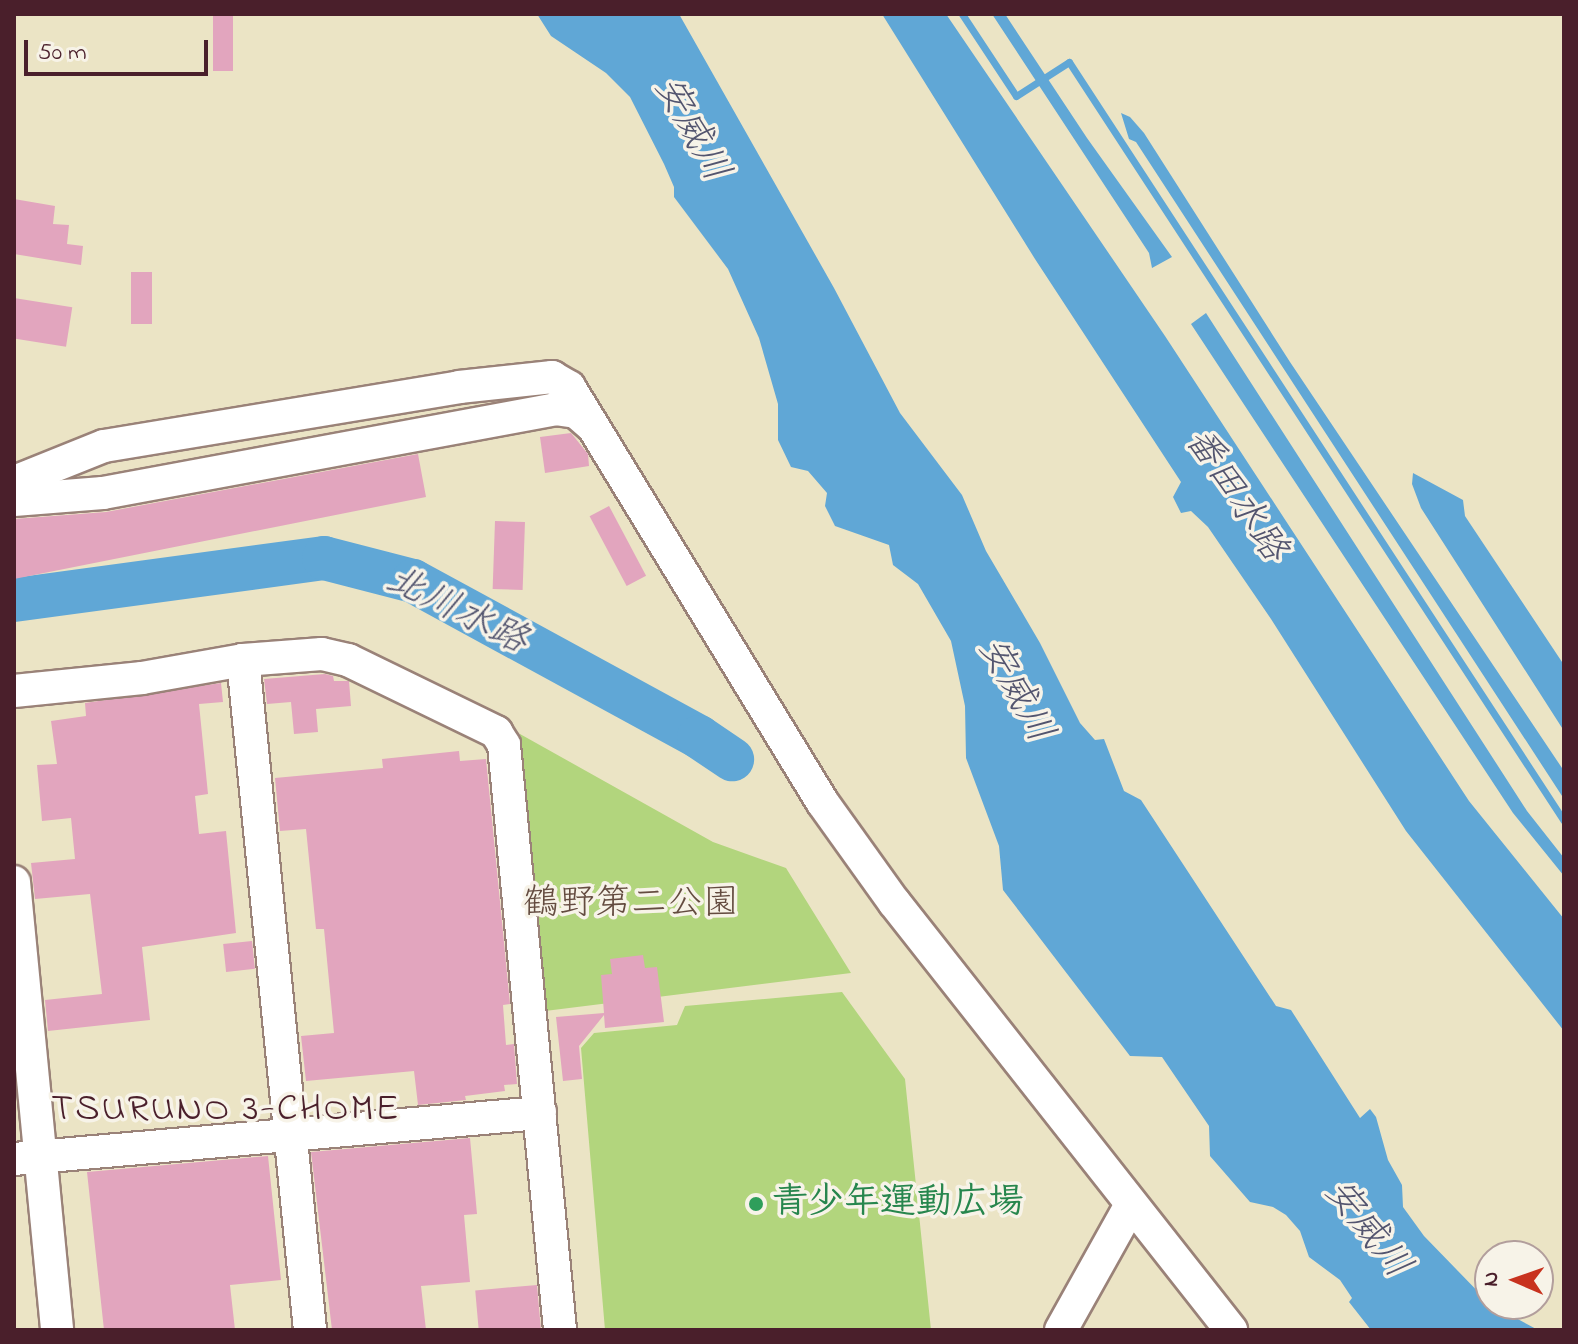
<!DOCTYPE html>
<html>
<head>
<meta charset="utf-8">
<style>
	body { margin:0 }
	#map { position:relative; width:1578px; height:1344px; overflow:hidden; background:#ebe4c5; font-family:"Indie Flower","Klee One",sans-serif }
	div>[style] { position:absolute }
	.green>* { inset:0; background:#b2d57d }
	.water>* { inset:0; background:#60a7d6 }
	.stream>* { height:7px; margin:-3.5px; padding:0 3.5px; transform-origin:3.5px; border-radius:3.5px; background:#60a7d6 }
	.river>* { height:44px; margin:-22px; padding:0 22px; transform-origin:22px; border-radius:22px; background:#60a7d6 }
	.building>* { inset:0; background:#e2a5be; transform-origin:0 0 }
	.roads { filter:drop-shadow(2px 0 #9a8278) drop-shadow(-2px 0 #9a8278) drop-shadow(0 2px #9a8278) drop-shadow(0 -2px #9a8278) }
	.minor>* { height:32px; margin:-16px; padding:0 16px; transform-origin:16px; border-radius:16px; background:#fff }
	.dots>* { width:22px; height:22px; translate:-50% -50%; box-sizing:border-box; border:4px solid #f7f3e8; border-radius:50% }
	span { translate:-50% -50%; white-space:nowrap; text-align:center; line-height:1.15; -webkit-text-stroke:7px #f7f3e8; paint-order:stroke }
	.park-label { font-size:36px; color:#644c40 }
	.leisure-label { font-size:36px; color:#27864d; font-weight:700 }
	.left { translate:0 -50%; text-align:left }
	.water-label { font-size:38px; color:#53556f; font-style:italic }
	.neighbourhood-label { font-size:38px; color:#4a1f2b; letter-spacing:2px }
	.frame { position:absolute; inset:0; border:16px solid #4a1f2b; pointer-events:none }
	.north { position:absolute; left:1474px; top:1240px; width:80px; height:80px; box-sizing:border-box; background:#f7f3e8; border:2px solid #b29e9c; border-radius:50%; rotate:272deg; font-size:22px; font-weight:700; line-height:32px; text-align:center; color:#4a1f2b }
	.north::after { content:''; display:block; margin:auto; width:28px; height:36px; background:#c8321e; clip-path:polygon(50% 0,100% 100%,50% 72%,0 100%) }
	.scale { position:absolute; left:24px; top:40px; width:184px; height:36px; box-sizing:border-box; border:4px solid #4a1f2b; border-top:0; padding-left:10px; font-size:24px; line-height:28px; white-space:nowrap; color:#4a1f2b; -webkit-text-stroke:6px #f7f3e8; paint-order:stroke }
</style>
</head>
<body>
<div id="map">
	<div class="green">
		<div style="clip-path:polygon(520px 734px,713px 842px,786px 868px,851px 973px,545px 1011px)"></div>
		<div style="clip-path:polygon(842px 992px,905px 1079px,931px 1330px,605px 1330px,581px 1048px,594px 1033px,677px 1025px,685px 1006px)"></div>
	</div>
	<div class="water">
		<div style="clip-path:polygon(537px 14px,679px 14px,834px 288px,900px 413px,962px 495px,986px 551px,1040px 643px,1080px 723px,1095px 740px,1104px 739px,1124px 791px,1141px 800px,1276px 1006px,1291px 1010px,1360px 1118px,1370px 1109px,1376px 1117px,1388px 1160px,1402px 1185px,1403px 1207px,1424px 1236px,1490px 1304px,1538px 1330px,1371px 1330px,1349px 1302px,1352px 1298px,1340px 1280px,1309px 1257px,1300px 1231px,1286px 1215px,1273px 1207px,1250px 1202px,1210px 1156px,1209px 1126px,1162px 1057px,1130px 1056px,1003px 890px,999px 846px,966px 758px,965px 706px,951px 641px,918px 584px,893px 565px,889px 545px,835px 526px,825px 506px,827px 493px,808px 471px,791px 467px,778px 440px,778px 404px,759px 338px,728px 269px,674px 197px,674px 187px,664px 164px,630px 97px,606px 73px,551px 36px)"></div>
		<div style="clip-path:polygon(882px 14px,946px 14px,1165px 336px,1469px 801px,1564px 919px,1564px 1031px,1406px 831px,1271px 619px,1208px 527px,1191px 511px,1181px 513px,1173px 497px,1181px 482px,1035px 259px)"></div>
		<div style="clip-path:polygon(992px 14px,1005px 14px,1087px 138px,1172px 257px,1152px 268px,1149px 253px)"></div>
		<div style="clip-path:polygon(1121px 113px,1130px 117px,1144px 133px,1290px 362px,1564px 771px,1564px 799px,1136px 142px,1129px 139px)"></div>
		<div style="clip-path:polygon(1206px 313px,1527px 811px,1564px 858px,1564px 876px,1513px 813px,1191px 324px)"></div>
		<div style="clip-path:polygon(1413px 473px,1463px 500px,1465px 516px,1564px 665px,1564px 731px,1421px 508px,1412px 484px)"></div>
	</div>
	<div class="stream">
		<div style="left:962px;top:14px;width:98px;rotate:56.6deg"></div>
		<div style="left:1016px;top:96px;width:63px;rotate:-32.7deg"></div>
		<div style="left:1069px;top:62px;width:906px;rotate:56.89deg"></div>
	</div>
	<div class="river">
		<div style="left:14px;top:600px;width:313px;rotate:-7.7deg"></div>
		<div style="left:324px;top:558px;width:92px;rotate:14.5deg"></div>
		<div style="left:413px;top:581px;width:326px;rotate:28.6deg"></div>
		<div style="left:699px;top:737px;width:40px;rotate:34deg"></div>
	</div>
	<div class="building">
		<div style="left:213px;top:14px;width:20px;height:57px"></div>
		<div style="clip-path:polygon(14px 199px,55px 206px,53px 224px,69px 225px,67px 244px,83px 246px,81px 265px,14px 254px)"></div>
		<div style="left:131px;top:272px;width:21px;height:52px"></div>
		<div style="left:14px;top:298px;width:59px;height:40px;rotate:9deg"></div>
		<div style="clip-path:polygon(571px 433px,588px 454px,589px 466px,545px 473px,540px 437px)"></div>
		<div style="clip-path:polygon(418px 454px,426px 497px,14px 579px,14px 519px,106px 512px)"></div>
		<div style="left:609px;top:506px;width:79px;height:22px;rotate:62deg"></div>
		<div style="left:495px;top:521px;width:30px;height:68px;rotate:2deg"></div>
		<div style="clip-path:polygon(325px 674px,333px 676px,334px 681px,349px 681px,351px 706px,316px 709px,318px 732px,294px 734px,291px 702px,267px 704px,264px 679px)"></div>
		<div style="clip-path:polygon(221px 683px,223px 702px,199px 704px,208px 794px,195px 796px,199px 834px,226px 831px,236px 933px,142px 947px,150px 1020px,48px 1031px,45px 1000px,102px 994px,90px 894px,35px 899px,31px 863px,75px 859px,71px 818px,42px 821px,37px 765px,57px 764px,51px 721px,86px 716px,85px 703px)"></div>
		<div style="clip-path:polygon(459px 751px,460px 761px,486px 759px,510px 1004px,503px 1005px,506px 1045px,514px 1044px,517px 1084px,504px 1085px,505px 1091px,465px 1096px,466px 1100px,418px 1105px,414px 1071px,306px 1081px,301px 1036px,334px 1033px,324px 929px,316px 929px,306px 829px,280px 831px,275px 778px,383px 768px,382px 759px)"></div>
		<div style="left:252px;top:941px;width:28px;height:29px;rotate:84deg"></div>
		<div style="clip-path:polygon(643px 955px,645px 968px,657px 967px,664px 1022px,605px 1028px,604px 1015px,579px 1046px,582px 1079px,563px 1081px,556px 1017px,604px 1013px,601px 975px,612px 974px,610px 959px)"></div>
		<div style="clip-path:polygon(470px 1138px,477px 1214px,464px 1215px,470px 1282px,421px 1286px,426px 1330px,332px 1330px,311px 1152px)"></div>
		<div style="clip-path:polygon(268px 1156px,281px 1280px,230px 1285px,235px 1330px,104px 1330px,87px 1172px)"></div>
		<div style="left:537px;top:1285px;width:45px;height:62px;rotate:85deg"></div>
	</div>
	<div class="roads">
		<div class="minor">
			<div style="left:14px;top:482px;width:97px;rotate:-21.8deg"></div>
			<div style="left:104px;top:446px;width:360px;rotate:-9.4deg"></div>
			<div style="left:459px;top:387px;width:94px;rotate:-6.1deg"></div>
			<div style="left:552px;top:377px;width:20px;rotate:30deg"></div>
			<div style="left:569px;top:387px;width:487px;rotate:58.6deg"></div>
			<div style="left:823px;top:803px;width:122px;rotate:54.4deg"></div>
			<div style="left:894px;top:902px;width:545px;rotate:51.78deg"></div>
			<div style="left:14px;top:500px;width:89px;rotate:-4.5deg"></div>
			<div style="left:103px;top:493px;width:460px;rotate:-10.5deg"></div>
			<div style="left:555px;top:409px;width:21px;rotate:8deg"></div>
			<div style="left:576px;top:412px;width:21px;rotate:41deg"></div>
			<div style="left:243px;top:660px;width:673px;rotate:84.29deg"></div>
			<div style="left:14px;top:691px;width:129px;rotate:-5.8deg"></div>
			<div style="left:142px;top:678px;width:103px;rotate:-10.1deg"></div>
			<div style="left:243px;top:660px;width:79px;rotate:-4.3deg"></div>
			<div style="left:322px;top:654px;width:27px;rotate:13deg"></div>
			<div style="left:348px;top:660px;width:165px;rotate:25.9deg"></div>
			<div style="left:496px;top:732px;width:15px;rotate:58deg"></div>
			<div style="left:504px;top:745px;width:588px;rotate:84.53deg"></div>
			<div style="left:14px;top:882px;width:450px;rotate:84.5deg"></div>
			<div style="left:14px;top:1159px;width:528px;rotate:-5deg"></div>
			<div style="left:1061px;top:1330px;width:143px;rotate:-60.8deg"></div>
		</div>
	</div>
	<div class="dots">
		<div style="left:756px;top:1204px;background:#2e9e5b"></div>
	</div>
	<div class="park-label">
		<span style="left:631px;top:905px">鶴野第二公園</span>
	</div>
	<div class="leisure-label">
		<span class="left" style="left:772px;top:1204px">青少年運動広場</span>
	</div>
	<div class="water-label">
		<span style="left:690px;top:130px;rotate:61deg">安威川</span>
		<span style="left:1234px;top:496px;rotate:56deg">番田水路</span>
		<span style="left:456px;top:612px;rotate:26deg">北川水路</span>
		<span style="left:1014px;top:691px;rotate:61deg">安威川</span>
		<span style="left:1366px;top:1230px;rotate:52deg">安威川</span>
	</div>
	<div class="neighbourhood-label">
		<span style="left:226px;top:1111px">TSURUNO 3-CHOME</span>
	</div>
	<div class="frame"></div>
	<div class="north">N</div>
	<div class="scale">50 m</div>
</div>
</body>
</html>
